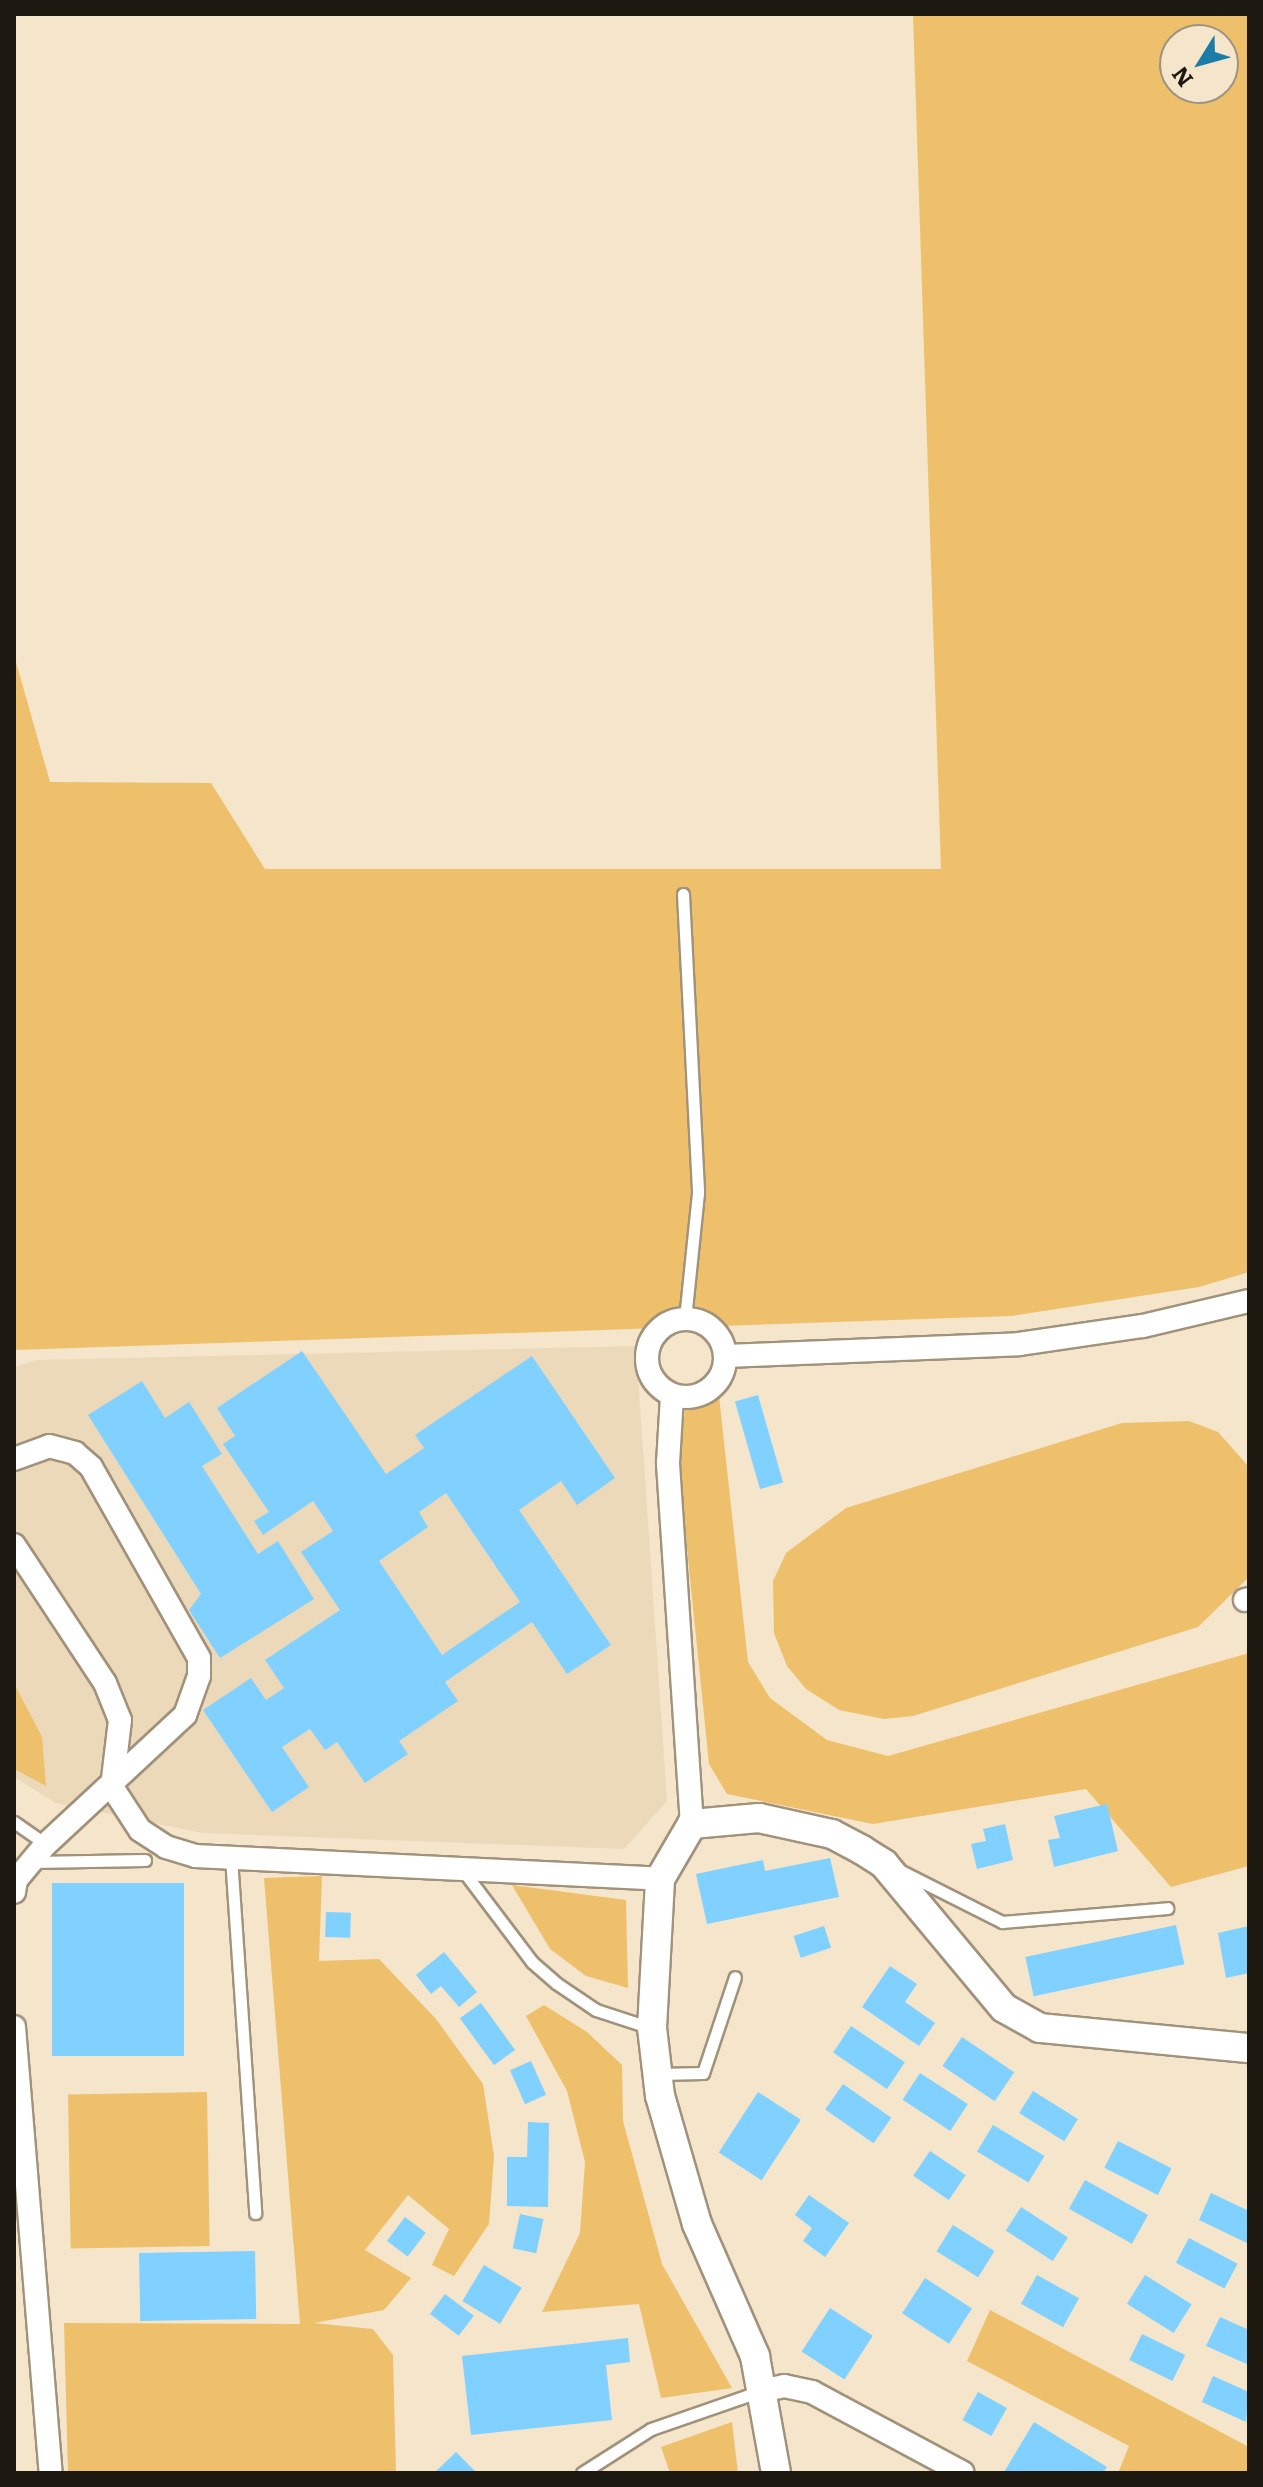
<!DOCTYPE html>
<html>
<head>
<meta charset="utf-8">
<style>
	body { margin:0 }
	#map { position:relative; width:1263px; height:2487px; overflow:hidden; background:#f4e5cb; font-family:Literata,serif }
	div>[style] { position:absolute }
	.built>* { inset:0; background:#ecd9ba }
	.green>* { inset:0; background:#eec06c; transform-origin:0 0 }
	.building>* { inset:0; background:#80d1ff; transform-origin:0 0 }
	.roads { filter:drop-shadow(2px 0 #a0927b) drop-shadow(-2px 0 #a0927b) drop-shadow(0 2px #a0927b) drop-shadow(0 -2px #a0927b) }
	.service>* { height:11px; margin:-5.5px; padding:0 5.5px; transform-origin:5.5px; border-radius:5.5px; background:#fff }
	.minor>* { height:22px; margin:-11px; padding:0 11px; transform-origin:11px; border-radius:11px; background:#fff }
	.minor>.ring { margin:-11px; padding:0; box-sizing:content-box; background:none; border:22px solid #fff; border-radius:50% }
	.tertiary>* { height:28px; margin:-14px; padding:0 14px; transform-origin:14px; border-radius:14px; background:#fff }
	span { translate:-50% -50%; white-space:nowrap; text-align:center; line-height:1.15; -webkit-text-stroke:6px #f4e5cb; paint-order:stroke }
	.frame { position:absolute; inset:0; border:16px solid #1e1910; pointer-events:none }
	.north { position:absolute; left:1159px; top:24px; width:80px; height:80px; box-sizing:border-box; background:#f4e5cb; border:2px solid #9e9380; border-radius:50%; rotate:233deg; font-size:22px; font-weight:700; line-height:32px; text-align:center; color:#1e1910 }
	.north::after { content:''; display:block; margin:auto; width:28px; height:36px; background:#1c7ca8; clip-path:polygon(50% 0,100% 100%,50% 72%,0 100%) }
</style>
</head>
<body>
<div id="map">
	<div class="built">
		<div style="clip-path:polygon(636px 1346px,667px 1801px,624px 1849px,202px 1833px,56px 1803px,14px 1777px,14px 1367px,37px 1360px)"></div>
	</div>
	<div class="green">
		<div style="clip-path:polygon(evenodd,913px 14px,1249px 14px,1249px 1272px,1199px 1287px,1011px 1316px,14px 1350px,14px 655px,50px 782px,211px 783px,265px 869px,941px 869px,913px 14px,1175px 40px,1223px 40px,1223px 88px,1175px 88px,1175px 40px)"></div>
		<div style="clip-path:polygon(719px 1396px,748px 1662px,770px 1698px,827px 1740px,888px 1756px,1249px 1653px,1249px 1866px,1171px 1887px,1086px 1789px,873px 1824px,727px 1794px,709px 1764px,679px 1470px,685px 1408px,699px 1409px)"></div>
		<div style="clip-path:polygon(1189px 1421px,1218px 1432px,1249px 1467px,1249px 1577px,1198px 1627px,913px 1716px,884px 1719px,839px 1710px,806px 1689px,787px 1666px,774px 1633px,773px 1581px,786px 1553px,846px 1508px,1122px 1423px)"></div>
		<div style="clip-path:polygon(14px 1683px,42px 1737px,46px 1786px,14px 1769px)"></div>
		<div style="clip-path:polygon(322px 1876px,319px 1961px,379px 1959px,436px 2019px,483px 2084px,494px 2156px,489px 2224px,454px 2276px,432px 2265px,449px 2229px,408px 2195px,365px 2250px,411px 2278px,384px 2310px,314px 2323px,373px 2329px,393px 2355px,396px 2473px,68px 2473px,64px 2323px,300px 2324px,264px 1878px)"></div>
		<div style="clip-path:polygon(512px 1885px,626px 1900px,628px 1988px,586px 1976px,550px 1949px)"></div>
		<div style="clip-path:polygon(544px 2005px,587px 2032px,622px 2065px,623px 2121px,662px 2264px,732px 2388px,661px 2398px,639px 2304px,542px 2312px,580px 2233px,585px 2162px,567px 2091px,526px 2016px)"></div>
		<div style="left:207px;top:2092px;width:154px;height:139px;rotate:89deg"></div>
		<div style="clip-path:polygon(990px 2310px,1249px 2447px,1249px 2473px,1118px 2473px,1129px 2446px,967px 2361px)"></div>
		<div style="clip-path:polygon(732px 2422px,738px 2473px,670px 2473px,661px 2447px)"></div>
	</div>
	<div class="building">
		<div style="clip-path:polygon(evenodd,302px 1351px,386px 1474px,424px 1448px,415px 1435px,532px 1356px,615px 1478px,577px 1505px,561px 1481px,519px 1510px,611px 1645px,567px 1674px,532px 1622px,445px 1682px,458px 1701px,399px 1741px,408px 1754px,365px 1783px,337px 1742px,325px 1750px,310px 1729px,282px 1747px,309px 1787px,272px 1812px,203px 1710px,251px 1678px,266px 1700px,284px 1688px,265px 1660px,340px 1610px,301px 1552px,333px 1531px,313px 1501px,263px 1535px,254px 1521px,269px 1512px,223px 1444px,235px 1436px,217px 1408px,302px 1351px,446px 1493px,520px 1602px,442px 1655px,379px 1561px,428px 1527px,419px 1512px,446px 1493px)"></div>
		<div style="clip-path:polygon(142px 1381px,165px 1418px,189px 1402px,222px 1454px,202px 1466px,258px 1554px,278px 1541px,314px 1599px,220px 1658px,189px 1610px,201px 1594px,88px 1415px)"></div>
		<div style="left:758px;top:1395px;width:91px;height:24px;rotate:74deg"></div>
		<div style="clip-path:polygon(1107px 1804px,1118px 1851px,1054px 1867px,1048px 1840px,1060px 1838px,1054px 1816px)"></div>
		<div style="clip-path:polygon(1005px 1824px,1013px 1860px,977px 1869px,971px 1844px,986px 1841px,983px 1829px)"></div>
		<div style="clip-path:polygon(830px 1858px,839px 1897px,707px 1924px,696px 1874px,763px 1860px,765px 1871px)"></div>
		<div style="left:52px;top:1883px;width:132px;height:173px"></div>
		<div style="left:326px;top:1912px;width:25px;height:25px;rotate:2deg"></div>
		<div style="left:1176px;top:1925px;width:40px;height:154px;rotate:78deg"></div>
		<div style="left:824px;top:1926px;width:23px;height:32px;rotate:72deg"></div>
		<div style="clip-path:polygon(1249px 1926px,1249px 1973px,1226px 1978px,1218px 1933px)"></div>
		<div style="clip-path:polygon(444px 1952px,477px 1992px,459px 2007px,441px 1986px,431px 1994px,416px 1975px)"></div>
		<div style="clip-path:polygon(890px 1966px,917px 1984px,905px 2002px,935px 2023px,919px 2046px,862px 2007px)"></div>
		<div style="left:481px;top:2003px;width:58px;height:26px;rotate:54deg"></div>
		<div style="left:851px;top:2026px;width:65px;height:32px;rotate:34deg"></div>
		<div style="left:962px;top:2037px;width:63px;height:35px;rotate:34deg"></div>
		<div style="left:531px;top:2061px;width:37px;height:23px;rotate:66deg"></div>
		<div style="left:920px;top:2073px;width:57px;height:32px;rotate:33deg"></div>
		<div style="left:843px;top:2084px;width:59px;height:31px;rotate:35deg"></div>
		<div style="left:1033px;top:2091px;width:53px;height:26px;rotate:32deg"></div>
		<div style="left:758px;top:2092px;width:51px;height:72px;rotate:33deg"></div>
		<div style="clip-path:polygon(528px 2122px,549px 2123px,548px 2207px,507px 2206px,507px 2157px,527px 2157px)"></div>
		<div style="left:993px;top:2125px;width:60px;height:31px;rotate:31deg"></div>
		<div style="left:1118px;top:2141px;width:60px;height:30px;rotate:27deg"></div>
		<div style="left:930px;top:2151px;width:43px;height:30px;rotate:34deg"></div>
		<div style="left:1085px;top:2180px;width:72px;height:33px;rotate:29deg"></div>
		<div style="clip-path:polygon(1211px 2193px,1249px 2211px,1247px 2243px,1199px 2220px)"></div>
		<div style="clip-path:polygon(809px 2195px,849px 2223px,825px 2257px,803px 2241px,812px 2228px,795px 2215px)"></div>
		<div style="left:1021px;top:2207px;width:56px;height:28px;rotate:33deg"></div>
		<div style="left:520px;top:2214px;width:24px;height:35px;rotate:12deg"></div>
		<div style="left:405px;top:2217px;width:26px;height:30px;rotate:37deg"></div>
		<div style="left:953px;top:2225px;width:49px;height:31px;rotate:32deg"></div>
		<div style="left:1189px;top:2238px;width:55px;height:28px;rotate:28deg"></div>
		<div style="left:255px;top:2251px;width:68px;height:116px;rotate:89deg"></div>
		<div style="left:484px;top:2265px;width:44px;height:42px;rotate:31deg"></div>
		<div style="left:1037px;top:2275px;width:48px;height:33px;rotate:29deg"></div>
		<div style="left:1145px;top:2275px;width:55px;height:34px;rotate:32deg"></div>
		<div style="left:925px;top:2278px;width:56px;height:42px;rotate:33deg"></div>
		<div style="left:445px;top:2294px;width:36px;height:25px;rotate:37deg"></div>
		<div style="left:830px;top:2308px;width:51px;height:52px;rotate:33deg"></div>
		<div style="clip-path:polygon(1220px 2317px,1249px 2330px,1249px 2365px,1206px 2346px)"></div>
		<div style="left:1142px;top:2334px;width:48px;height:29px;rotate:26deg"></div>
		<div style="clip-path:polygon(628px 2338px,630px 2362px,606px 2365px,612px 2420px,471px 2435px,462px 2356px)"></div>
		<div style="clip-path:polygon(1213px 2376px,1249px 2392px,1246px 2422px,1202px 2402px)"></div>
		<div style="left:978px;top:2392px;width:33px;height:32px;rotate:29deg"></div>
		<div style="clip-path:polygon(1034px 2422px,1107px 2467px,1103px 2473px,1004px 2472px)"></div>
		<div style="clip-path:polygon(456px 2452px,477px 2473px,434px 2473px)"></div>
	</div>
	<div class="roads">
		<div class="service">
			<div style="left:683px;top:894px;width:299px;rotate:87.1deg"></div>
			<div style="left:698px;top:1193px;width:127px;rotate:95.9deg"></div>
			<div style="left:14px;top:1822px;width:39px;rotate:35deg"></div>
			<div style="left:231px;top:1857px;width:357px;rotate:86.1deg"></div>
			<div style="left:34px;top:1862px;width:111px;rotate:-1deg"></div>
			<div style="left:897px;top:1869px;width:118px;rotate:26.8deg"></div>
			<div style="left:1002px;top:1922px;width:166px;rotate:-4.8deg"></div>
			<div style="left:464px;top:1872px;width:113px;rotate:52.9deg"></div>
			<div style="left:532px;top:1962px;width:32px;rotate:41deg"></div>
			<div style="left:556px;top:1983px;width:48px;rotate:34deg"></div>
			<div style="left:596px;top:2010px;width:58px;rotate:18.1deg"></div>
			<div style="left:658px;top:2074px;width:45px;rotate:-1.3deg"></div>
			<div style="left:703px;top:2073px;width:101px;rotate:-71.6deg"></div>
			<div style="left:582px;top:2473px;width:82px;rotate:-32.5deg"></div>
			<div style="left:651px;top:2429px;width:116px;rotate:-19.1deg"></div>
		</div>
		<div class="minor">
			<div class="ring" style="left:647px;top:1319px;width:56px;height:56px"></div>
			<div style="left:726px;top:1356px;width:293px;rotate:-2.3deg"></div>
			<div style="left:1019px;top:1344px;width:125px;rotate:-8.3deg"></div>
			<div style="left:1143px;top:1326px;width:109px;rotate:-13.3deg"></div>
			<div style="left:672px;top:1396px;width:68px;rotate:93.4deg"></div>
			<div style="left:668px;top:1464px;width:361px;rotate:86.2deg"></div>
			<div style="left:14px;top:1459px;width:37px;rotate:-20deg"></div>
			<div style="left:49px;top:1446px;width:27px;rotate:15deg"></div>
			<div style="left:75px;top:1453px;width:21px;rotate:41deg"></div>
			<div style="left:91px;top:1467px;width:219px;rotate:60.5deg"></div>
			<div style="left:199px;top:1658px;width:18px;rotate:90deg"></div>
			<div style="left:199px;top:1676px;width:41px;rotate:109.7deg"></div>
			<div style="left:185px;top:1715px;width:190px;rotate:137.1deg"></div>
			<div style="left:46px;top:1844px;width:47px;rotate:129.8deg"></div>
			<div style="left:16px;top:1880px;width:12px;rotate:99deg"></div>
			<div style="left:14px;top:1545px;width:165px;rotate:56.6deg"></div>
			<div style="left:105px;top:1683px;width:40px;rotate:68deg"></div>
			<div style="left:120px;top:1720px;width:67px;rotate:96.8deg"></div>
			<div style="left:112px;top:1787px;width:51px;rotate:56.9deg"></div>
			<div style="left:140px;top:1830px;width:31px;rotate:33deg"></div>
			<div style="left:166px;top:1847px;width:31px;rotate:17deg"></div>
			<div style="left:196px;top:1856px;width:465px;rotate:2.8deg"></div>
			<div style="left:1245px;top:1600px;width:4px;rotate:-14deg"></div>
			<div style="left:14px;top:2027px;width:448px;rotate:85.3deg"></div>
			<div style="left:761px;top:2391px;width:24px;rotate:-12deg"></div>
			<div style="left:784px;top:2386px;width:29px;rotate:12deg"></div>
			<div style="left:812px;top:2392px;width:171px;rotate:28.2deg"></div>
		</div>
		<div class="tertiary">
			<div style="left:776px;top:2473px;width:119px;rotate:-100.2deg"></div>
			<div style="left:755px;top:2356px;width:144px;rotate:-113.7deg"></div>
			<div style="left:697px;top:2224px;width:133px;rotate:-106.1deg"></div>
			<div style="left:660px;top:2096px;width:68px;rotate:-96.7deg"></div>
			<div style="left:652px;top:2028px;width:149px;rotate:-86.9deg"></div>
			<div style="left:660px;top:1879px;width:64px;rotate:-59.8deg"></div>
			<div style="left:692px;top:1824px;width:67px;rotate:-5.1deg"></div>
			<div style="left:759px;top:1818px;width:75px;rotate:12.4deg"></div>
			<div style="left:832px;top:1834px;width:34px;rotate:28deg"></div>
			<div style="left:862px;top:1850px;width:26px;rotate:32deg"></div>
			<div style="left:884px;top:1864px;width:187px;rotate:50.2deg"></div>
			<div style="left:1004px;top:2008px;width:41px;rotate:29.1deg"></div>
			<div style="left:1040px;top:2028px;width:210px;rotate:5.5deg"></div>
		</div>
	</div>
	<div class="frame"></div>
	<div class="north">N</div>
</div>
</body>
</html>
